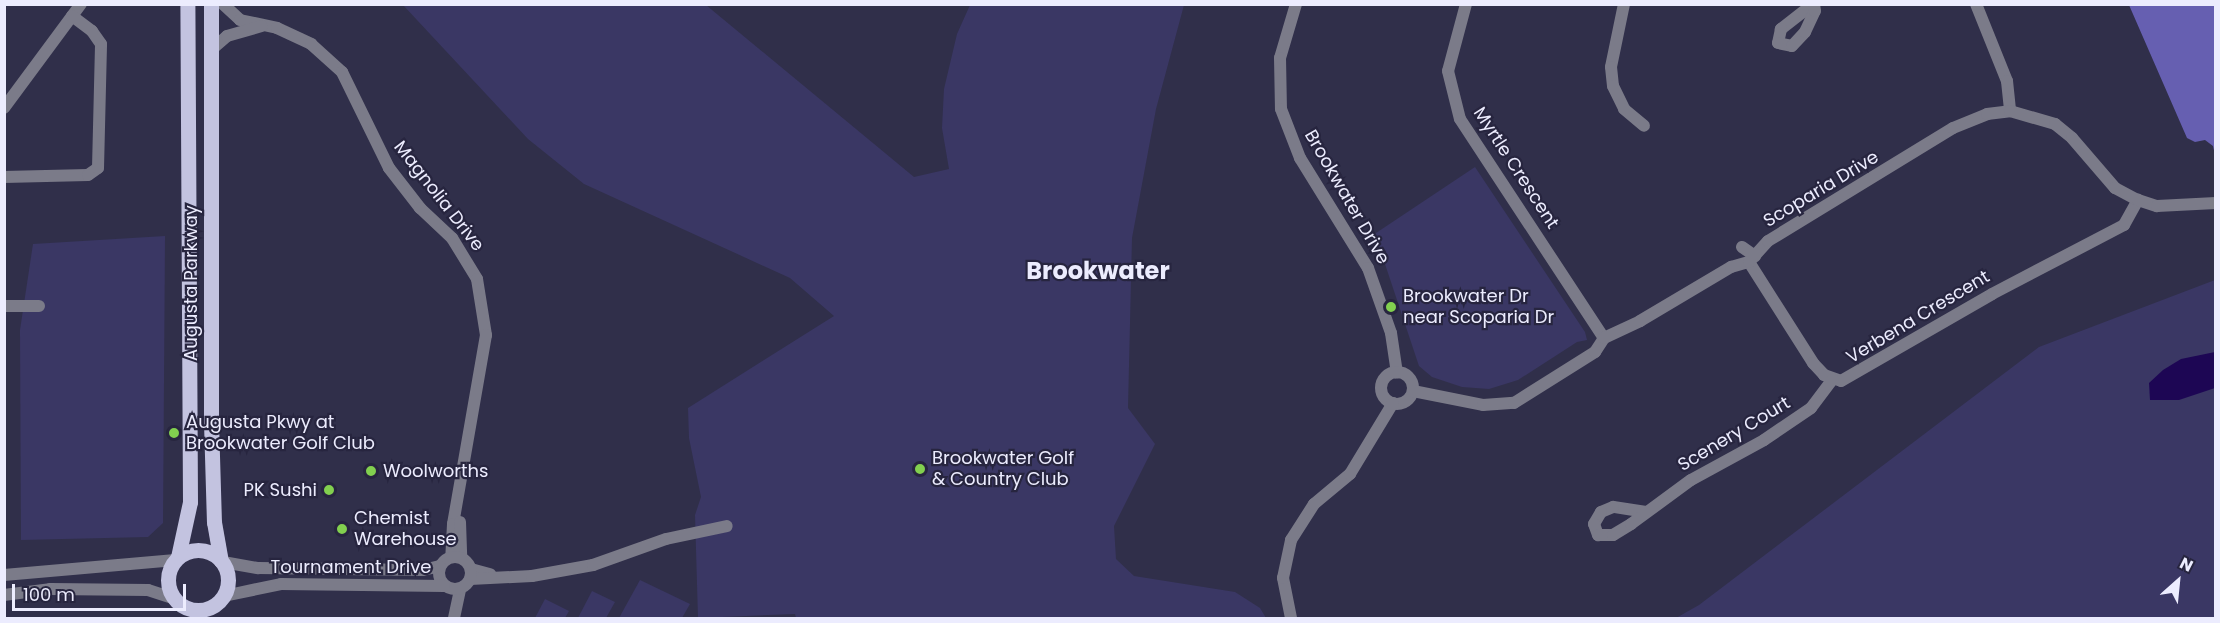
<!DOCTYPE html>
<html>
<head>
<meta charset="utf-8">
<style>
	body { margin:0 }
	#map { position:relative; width:2220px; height:623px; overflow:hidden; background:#302f4a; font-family:Poppins,sans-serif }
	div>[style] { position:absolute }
	.green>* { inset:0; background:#3a3764 }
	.forest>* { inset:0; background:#665fb1 }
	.water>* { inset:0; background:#1d0654 }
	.minor>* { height:12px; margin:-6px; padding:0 6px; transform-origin:6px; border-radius:6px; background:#7b7b89 }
	.minor>.ring { margin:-6px; padding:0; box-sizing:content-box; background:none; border:12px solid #7b7b89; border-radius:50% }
	.tertiary>* { height:12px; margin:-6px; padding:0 6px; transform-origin:6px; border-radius:6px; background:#7b7b89 }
	.tertiary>.ring { margin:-6px; padding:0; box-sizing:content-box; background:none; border:12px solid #7b7b89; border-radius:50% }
	.primary>* { height:15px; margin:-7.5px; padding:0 7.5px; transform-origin:7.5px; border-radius:7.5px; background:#c3c3e0 }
	.primary>.ring { margin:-7.5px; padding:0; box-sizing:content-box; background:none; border:15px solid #c3c3e0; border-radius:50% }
	.dots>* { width:16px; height:16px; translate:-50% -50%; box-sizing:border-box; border:3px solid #27253f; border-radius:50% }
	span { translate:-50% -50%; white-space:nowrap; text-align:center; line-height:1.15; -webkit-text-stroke:4.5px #27253f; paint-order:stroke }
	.street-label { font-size:18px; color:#ececfe }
	.poi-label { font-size:18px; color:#ececfe }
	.left { translate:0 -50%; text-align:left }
	.right { translate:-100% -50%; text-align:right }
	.district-label { font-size:24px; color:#ececfe; font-weight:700 }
	.frame { position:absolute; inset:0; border:6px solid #ececfe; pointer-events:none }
	.north { position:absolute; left:2148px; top:551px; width:60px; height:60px; -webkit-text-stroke:4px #27253f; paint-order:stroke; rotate:27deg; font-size:16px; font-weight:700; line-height:24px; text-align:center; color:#ececfe }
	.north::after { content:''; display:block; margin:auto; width:21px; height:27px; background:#ececfe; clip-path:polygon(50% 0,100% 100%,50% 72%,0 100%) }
	.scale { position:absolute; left:12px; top:584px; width:174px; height:27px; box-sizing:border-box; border:3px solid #ececfe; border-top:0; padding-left:8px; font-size:18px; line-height:21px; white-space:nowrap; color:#ececfe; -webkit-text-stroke:4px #27253f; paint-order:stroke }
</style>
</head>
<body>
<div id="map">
	<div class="green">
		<div style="clip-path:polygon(403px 5px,706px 5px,914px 177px,949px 169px,942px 128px,944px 89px,957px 34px,970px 5px,1184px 5px,1156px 109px,1132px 238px,1128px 408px,1155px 444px,1114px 526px,1116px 559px,1134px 576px,1235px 592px,1260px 608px,1266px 618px,796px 618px,795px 614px,698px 618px,695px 515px,701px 497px,689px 438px,688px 408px,834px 316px,790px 278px,584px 184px,528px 139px)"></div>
		<div style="clip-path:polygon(1475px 167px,1585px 332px,1587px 340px,1577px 342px,1518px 380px,1489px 389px,1462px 387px,1432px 377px,1419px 366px,1384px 261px,1370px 237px)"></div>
		<div style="clip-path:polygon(165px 236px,163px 523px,148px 537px,21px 540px,20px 330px,33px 244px)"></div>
		<div style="clip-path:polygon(2215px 280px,2215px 618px,1676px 618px,1699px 605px,2039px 347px)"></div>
		<div style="clip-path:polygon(640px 580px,690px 604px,682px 618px,619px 618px)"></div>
		<div style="clip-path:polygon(592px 591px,615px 602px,606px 618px,578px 618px)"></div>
		<div style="clip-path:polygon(545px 599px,569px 611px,565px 618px,535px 618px)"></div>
	</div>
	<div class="forest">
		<div style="clip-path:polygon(2129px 5px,2215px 5px,2215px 155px,2213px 146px,2205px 140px,2195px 142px,2187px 138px)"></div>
	</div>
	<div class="water">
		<div style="clip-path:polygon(2215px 352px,2215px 388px,2179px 400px,2150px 400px,2149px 383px,2163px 370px,2181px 359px)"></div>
	</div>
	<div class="minor">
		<div style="left:223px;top:4px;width:23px;rotate:43deg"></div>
		<div style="left:240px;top:20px;width:38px;rotate:12deg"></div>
		<div style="left:277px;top:28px;width:38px;rotate:25deg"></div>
		<div style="left:311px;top:44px;width:42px;rotate:42.1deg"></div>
		<div style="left:342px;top:72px;width:107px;rotate:63.9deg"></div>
		<div style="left:389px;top:168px;width:51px;rotate:52.2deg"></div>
		<div style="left:420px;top:208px;width:44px;rotate:43.2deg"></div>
		<div style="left:452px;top:238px;width:48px;rotate:58.6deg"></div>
		<div style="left:477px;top:279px;width:57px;rotate:80.9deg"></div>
		<div style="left:486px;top:335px;width:192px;rotate:99.9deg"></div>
		<div style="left:453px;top:524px;width:33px;rotate:93deg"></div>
		<div style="left:1296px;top:4px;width:56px;rotate:106.5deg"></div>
		<div style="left:1280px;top:58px;width:51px;rotate:88.9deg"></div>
		<div style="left:1281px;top:109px;width:53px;rotate:68.8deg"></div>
		<div style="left:1300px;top:158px;width:129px;rotate:58.3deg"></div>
		<div style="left:1368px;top:268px;width:69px;rotate:70.5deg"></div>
		<div style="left:1391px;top:333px;width:40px;rotate:81.5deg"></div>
		<div style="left:1466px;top:4px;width:69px;rotate:105deg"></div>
		<div style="left:1448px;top:71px;width:49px;rotate:76deg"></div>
		<div style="left:1460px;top:119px;width:262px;rotate:56.7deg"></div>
		<div style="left:1624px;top:4px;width:64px;rotate:101.7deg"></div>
		<div style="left:1611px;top:67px;width:19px;rotate:84deg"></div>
		<div style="left:1613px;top:86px;width:25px;rotate:64deg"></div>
		<div style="left:1624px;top:109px;width:26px;rotate:40deg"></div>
		<div style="left:1813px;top:4px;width:41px;rotate:142deg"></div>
		<div style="left:1781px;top:29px;width:14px;rotate:102deg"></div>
		<div style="left:1778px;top:43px;width:14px;rotate:12deg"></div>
		<div style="left:1792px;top:46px;width:19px;rotate:-47deg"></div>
		<div style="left:1805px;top:32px;width:23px;rotate:-65deg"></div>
		<div style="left:1815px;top:11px;width:7px;rotate:-98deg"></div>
		<div style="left:1976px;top:4px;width:83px;rotate:68.1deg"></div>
		<div style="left:2007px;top:81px;width:30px;rotate:84deg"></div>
		<div style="left:211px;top:50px;width:21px;rotate:-41deg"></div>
		<div style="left:227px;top:36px;width:36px;rotate:-16deg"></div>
		<div style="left:4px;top:108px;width:129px;rotate:-53.5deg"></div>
		<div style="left:4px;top:177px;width:84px;rotate:-1.4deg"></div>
		<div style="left:88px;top:175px;width:12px;rotate:-35deg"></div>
		<div style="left:98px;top:168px;width:124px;rotate:-88.6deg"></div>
		<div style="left:101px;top:44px;width:16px;rotate:-125deg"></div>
		<div style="left:92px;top:31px;width:25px;rotate:-143deg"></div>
		<div style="left:1742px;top:247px;width:16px;rotate:35deg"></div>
		<div style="left:1749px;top:262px;width:120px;rotate:57.6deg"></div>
		<div style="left:1813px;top:363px;width:16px;rotate:47deg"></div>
		<div style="left:1824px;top:375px;width:18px;rotate:19deg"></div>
		<div style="left:1841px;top:381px;width:174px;rotate:-29.9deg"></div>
		<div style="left:1992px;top:294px;width:149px;rotate:-27.6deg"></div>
		<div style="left:2124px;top:225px;width:29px;rotate:-61deg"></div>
		<div style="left:4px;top:306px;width:35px"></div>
		<div class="ring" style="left:1381px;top:372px;width:20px;height:20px"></div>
		<div style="left:1413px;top:391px;width:71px;rotate:11.3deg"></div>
		<div style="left:1483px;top:405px;width:31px;rotate:-4deg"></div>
		<div style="left:1514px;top:403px;width:96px;rotate:-32.2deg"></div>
		<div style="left:1595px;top:352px;width:17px;rotate:-57deg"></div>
		<div style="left:1604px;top:338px;width:40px;rotate:-25deg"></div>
		<div style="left:1640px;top:321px;width:106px;rotate:-30.7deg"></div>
		<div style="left:1731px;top:267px;width:19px;rotate:-16deg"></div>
		<div style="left:1749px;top:262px;width:28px;rotate:-48deg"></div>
		<div style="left:1768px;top:241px;width:217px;rotate:-31.4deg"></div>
		<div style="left:1953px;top:128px;width:37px;rotate:-22deg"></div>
		<div style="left:1987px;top:114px;width:23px;rotate:-7deg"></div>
		<div style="left:2010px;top:111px;width:47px;rotate:16.1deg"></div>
		<div style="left:2055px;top:124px;width:22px;rotate:39deg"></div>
		<div style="left:2072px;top:138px;width:66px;rotate:49.3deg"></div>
		<div style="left:2115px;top:188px;width:26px;rotate:28deg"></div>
		<div style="left:2138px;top:200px;width:20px;rotate:18deg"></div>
		<div style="left:2157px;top:206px;width:59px;rotate:-2.9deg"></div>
		<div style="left:1646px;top:512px;width:33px;rotate:-171deg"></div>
		<div style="left:1613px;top:507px;width:13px;rotate:157deg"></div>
		<div style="left:1601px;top:512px;width:14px;rotate:120deg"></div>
		<div style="left:1594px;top:524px;width:12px;rotate:70deg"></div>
		<div style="left:1598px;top:535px;width:15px"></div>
		<div style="left:1613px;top:535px;width:21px;rotate:-31deg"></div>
		<div style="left:1631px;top:524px;width:74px;rotate:-36.3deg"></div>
		<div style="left:1691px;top:480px;width:83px;rotate:-28.7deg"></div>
		<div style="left:1764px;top:440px;width:57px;rotate:-34.2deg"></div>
		<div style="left:1811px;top:408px;width:36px;rotate:-53deg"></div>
		<div style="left:460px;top:522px;width:36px;rotate:88deg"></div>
		<div style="left:471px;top:569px;width:20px;rotate:15deg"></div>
		<div style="left:470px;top:579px;width:62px;rotate:-2.8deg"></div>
		<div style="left:532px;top:576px;width:62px;rotate:-10.2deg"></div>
		<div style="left:593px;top:565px;width:77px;rotate:-19.6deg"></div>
		<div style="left:666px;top:539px;width:62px;rotate:-12deg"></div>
		<div style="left:454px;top:618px;width:30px;rotate:-78deg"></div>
		<div style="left:1291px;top:618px;width:41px;rotate:-101.3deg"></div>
		<div style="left:1283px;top:578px;width:39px;rotate:-78deg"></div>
		<div style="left:1291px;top:540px;width:43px;rotate:-57.4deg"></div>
		<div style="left:1314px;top:504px;width:47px;rotate:-39.8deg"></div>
		<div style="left:1350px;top:474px;width:83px;rotate:-58.8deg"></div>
	</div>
	<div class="tertiary">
		<div class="ring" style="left:439px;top:557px;width:20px;height:20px"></div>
		<div style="left:223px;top:562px;width:36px;rotate:10deg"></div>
		<div style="left:258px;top:568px;width:165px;rotate:0.7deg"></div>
		<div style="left:423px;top:570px;width:17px;rotate:-13deg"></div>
		<div style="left:4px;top:575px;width:172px;rotate:-5deg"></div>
		<div style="left:4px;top:595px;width:46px;rotate:-7.4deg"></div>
		<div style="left:50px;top:589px;width:98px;rotate:0.6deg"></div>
		<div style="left:148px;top:590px;width:29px;rotate:18deg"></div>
		<div style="left:224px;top:596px;width:58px;rotate:-11.9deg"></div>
		<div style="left:281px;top:584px;width:163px;rotate:0.7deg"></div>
	</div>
	<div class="primary">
		<div style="left:211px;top:4px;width:418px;rotate:90deg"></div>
		<div style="left:211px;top:422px;width:100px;rotate:88.3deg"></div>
		<div style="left:214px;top:522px;width:39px;rotate:80deg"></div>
		<div class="ring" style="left:168px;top:550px;width:45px;height:45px"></div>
		<div style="left:178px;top:557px;width:56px;rotate:-77.7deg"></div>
		<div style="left:190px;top:502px;width:498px;rotate:-90.3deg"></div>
	</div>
	<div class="dots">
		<div style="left:1391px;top:307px;background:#82d04f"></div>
		<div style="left:174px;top:433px;background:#82d04f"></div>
		<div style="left:920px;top:469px;background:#82d04f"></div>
		<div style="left:371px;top:471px;background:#82d04f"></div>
		<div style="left:329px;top:490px;background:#82d04f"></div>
		<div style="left:342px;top:529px;background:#82d04f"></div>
	</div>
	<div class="street-label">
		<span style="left:1516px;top:168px;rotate:57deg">Myrtle Crescent</span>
		<span style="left:1821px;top:189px;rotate:-31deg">Scoparia Drive</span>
		<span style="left:439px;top:196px;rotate:52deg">Magnolia Drive</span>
		<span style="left:1347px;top:197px;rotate:60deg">Brookwater Drive</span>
		<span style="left:191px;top:283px;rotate:-90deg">Augusta Parkway</span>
		<span style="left:1918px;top:317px;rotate:-31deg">Verbena Crescent</span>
		<span style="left:1734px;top:434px;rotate:-31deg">Scenery Court</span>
		<span style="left:351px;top:567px">Tournament Drive</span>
	</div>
	<div class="poi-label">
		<span class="left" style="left:1403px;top:307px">Brookwater Dr<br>near Scoparia Dr</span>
		<span class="left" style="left:186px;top:433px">Augusta Pkwy at<br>Brookwater Golf Club</span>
		<span class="left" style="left:932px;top:469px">Brookwater Golf<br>&amp; Country Club</span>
		<span class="left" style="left:383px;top:471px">Woolworths</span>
		<span class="right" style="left:317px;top:490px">PK Sushi</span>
		<span class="left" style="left:354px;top:529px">Chemist<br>Warehouse</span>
	</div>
	<div class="district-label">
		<span style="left:1098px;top:271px">Brookwater</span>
	</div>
	<div class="frame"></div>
	<div class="north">N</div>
	<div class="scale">100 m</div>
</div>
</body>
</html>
